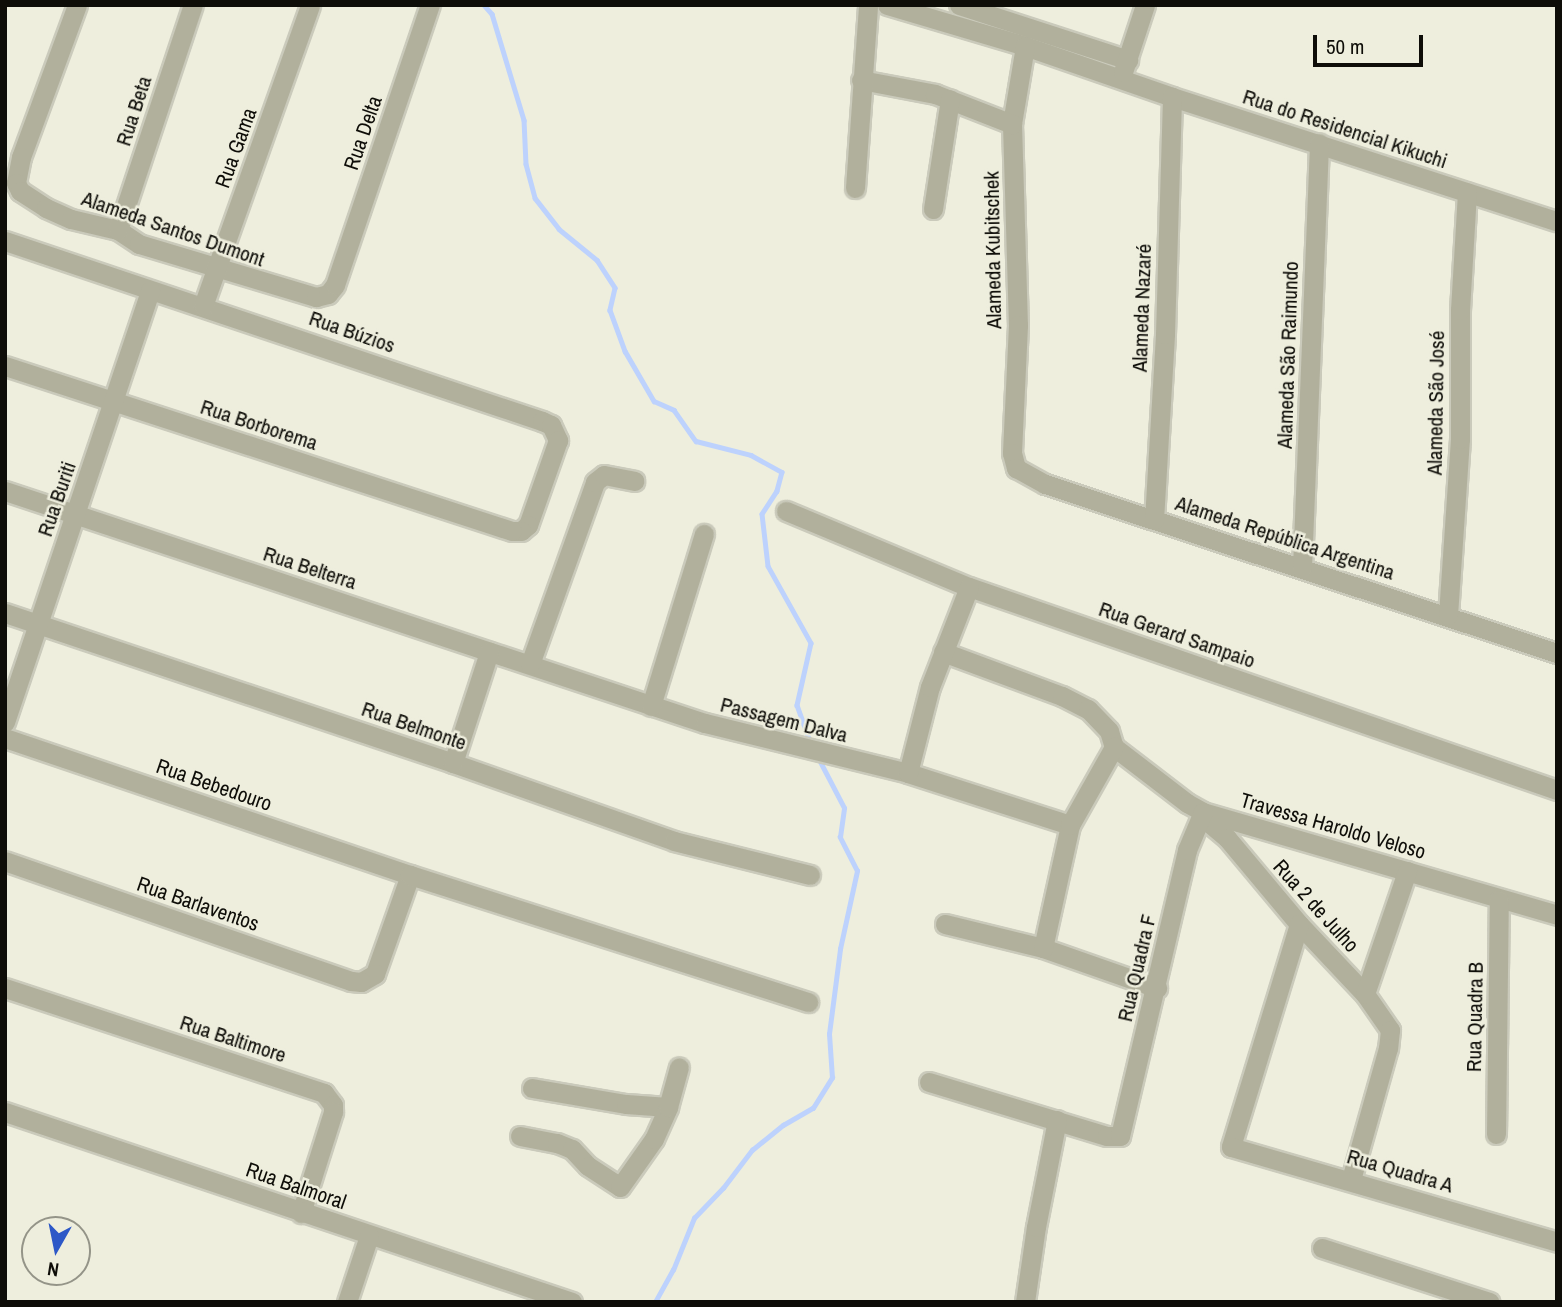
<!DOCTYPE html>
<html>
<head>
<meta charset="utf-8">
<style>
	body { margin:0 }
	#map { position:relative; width:1562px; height:1307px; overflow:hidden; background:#eed; font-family:"Archivo Narrow",sans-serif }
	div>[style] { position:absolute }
	.stream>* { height:4.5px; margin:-2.25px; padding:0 2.25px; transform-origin:2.25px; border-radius:2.25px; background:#bdd2fd }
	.roads { filter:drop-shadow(2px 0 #cacabb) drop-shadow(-2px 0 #cacabb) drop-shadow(0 2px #cacabb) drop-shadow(0 -2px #cacabb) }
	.minor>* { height:19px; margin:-9.5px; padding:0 9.5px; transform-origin:9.5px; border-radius:9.5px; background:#b1b09c }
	span { translate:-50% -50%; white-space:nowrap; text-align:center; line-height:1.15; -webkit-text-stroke:5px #eed; paint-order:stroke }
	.street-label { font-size:21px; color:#0e0d08 }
	.frame { position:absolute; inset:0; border:7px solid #0e0d08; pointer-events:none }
	.north { position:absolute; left:21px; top:1216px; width:70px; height:70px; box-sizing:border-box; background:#eed; border:2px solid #949488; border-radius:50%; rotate:189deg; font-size:19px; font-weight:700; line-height:28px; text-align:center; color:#0e0d08 }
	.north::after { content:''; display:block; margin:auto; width:24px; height:32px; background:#2d58c7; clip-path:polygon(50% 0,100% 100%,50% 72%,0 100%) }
	.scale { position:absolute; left:1313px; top:35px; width:110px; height:32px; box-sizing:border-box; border:4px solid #0e0d08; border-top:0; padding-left:9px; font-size:21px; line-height:24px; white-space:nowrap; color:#0e0d08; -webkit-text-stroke:5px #eed; paint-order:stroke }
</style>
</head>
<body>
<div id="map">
	<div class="stream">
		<div style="left:484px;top:5px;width:12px;rotate:48deg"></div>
		<div style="left:492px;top:14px;width:111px;rotate:73.2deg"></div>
		<div style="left:524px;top:120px;width:44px;rotate:87.4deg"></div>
		<div style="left:526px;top:164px;width:35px;rotate:75deg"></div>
		<div style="left:535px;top:198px;width:39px;rotate:52deg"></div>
		<div style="left:559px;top:229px;width:49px;rotate:39.2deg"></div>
		<div style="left:597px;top:260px;width:33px;rotate:57deg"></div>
		<div style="left:615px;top:288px;width:23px;rotate:103deg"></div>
		<div style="left:610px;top:310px;width:44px;rotate:69.9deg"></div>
		<div style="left:625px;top:351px;width:58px;rotate:59.9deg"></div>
		<div style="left:654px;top:401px;width:22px;rotate:24deg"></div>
		<div style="left:674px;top:410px;width:38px;rotate:55deg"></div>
		<div style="left:696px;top:441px;width:57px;rotate:14.3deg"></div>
		<div style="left:751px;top:455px;width:35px;rotate:29deg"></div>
		<div style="left:782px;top:472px;width:20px;rotate:105deg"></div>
		<div style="left:777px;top:491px;width:27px;rotate:123deg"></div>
		<div style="left:762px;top:514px;width:52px;rotate:83.4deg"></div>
		<div style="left:768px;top:566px;width:88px;rotate:60.8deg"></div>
		<div style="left:811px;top:643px;width:64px;rotate:102.7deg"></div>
		<div style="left:797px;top:705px;width:41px;rotate:70.3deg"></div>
		<div style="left:655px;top:1302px;width:37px;rotate:-61deg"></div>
		<div style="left:673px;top:1270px;width:56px;rotate:-68deg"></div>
		<div style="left:694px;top:1218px;width:42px;rotate:-46deg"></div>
		<div style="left:723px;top:1188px;width:48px;rotate:-52.7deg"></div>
		<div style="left:752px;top:1150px;width:40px;rotate:-39deg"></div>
		<div style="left:783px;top:1125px;width:34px;rotate:-30deg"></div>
		<div style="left:813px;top:1108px;width:36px;rotate:-58deg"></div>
		<div style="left:832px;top:1078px;width:44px;rotate:-93.9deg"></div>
		<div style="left:829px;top:1034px;width:86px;rotate:-82.6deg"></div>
		<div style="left:840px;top:949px;width:80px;rotate:-77.7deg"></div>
		<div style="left:857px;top:871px;width:38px;rotate:-117deg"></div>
		<div style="left:840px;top:837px;width:29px;rotate:-82deg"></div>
		<div style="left:844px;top:808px;width:56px;rotate:-117.5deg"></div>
	</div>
	<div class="roads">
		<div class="minor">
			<div style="left:77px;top:5px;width:162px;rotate:110.2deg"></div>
			<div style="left:21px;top:157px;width:26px;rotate:101deg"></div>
			<div style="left:16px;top:183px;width:9px;rotate:63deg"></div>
			<div style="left:20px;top:191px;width:31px;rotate:33deg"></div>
			<div style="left:46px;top:208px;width:27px;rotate:24deg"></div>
			<div style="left:71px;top:219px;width:48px;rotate:13.2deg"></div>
			<div style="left:118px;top:230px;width:25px;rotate:34deg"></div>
			<div style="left:139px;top:244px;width:185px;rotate:16.7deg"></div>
			<div style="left:316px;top:297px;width:12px;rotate:-14deg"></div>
			<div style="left:328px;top:294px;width:11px;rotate:-52deg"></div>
			<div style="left:335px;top:285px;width:296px;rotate:-71.3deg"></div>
			<div style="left:887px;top:5px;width:144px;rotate:16.5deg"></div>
			<div style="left:1025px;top:46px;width:156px;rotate:19.1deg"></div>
			<div style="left:1172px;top:97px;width:404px;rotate:17.9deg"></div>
			<div style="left:959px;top:5px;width:178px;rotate:18deg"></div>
			<div style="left:1025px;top:46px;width:79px;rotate:99.5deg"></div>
			<div style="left:1012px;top:124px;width:201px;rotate:88.3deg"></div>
			<div style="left:1018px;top:325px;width:128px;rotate:92.7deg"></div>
			<div style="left:1012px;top:453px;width:16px;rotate:75deg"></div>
			<div style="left:1016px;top:468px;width:33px;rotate:29deg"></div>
			<div style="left:1045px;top:484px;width:539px;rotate:18.27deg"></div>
			<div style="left:1123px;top:72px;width:71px;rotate:-71.8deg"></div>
			<div style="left:861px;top:80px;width:75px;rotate:10.7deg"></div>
			<div style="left:935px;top:94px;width:83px;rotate:21.3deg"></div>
			<div style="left:855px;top:188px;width:183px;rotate:-85.9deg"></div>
			<div style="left:933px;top:209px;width:111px;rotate:-81.2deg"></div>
			<div style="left:118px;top:230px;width:237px;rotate:-71.6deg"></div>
			<div style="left:5px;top:241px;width:566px;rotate:18.53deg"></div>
			<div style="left:542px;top:421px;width:10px;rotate:24deg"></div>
			<div style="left:551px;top:425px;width:17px;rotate:65deg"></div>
			<div style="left:558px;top:440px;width:90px;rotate:109.4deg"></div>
			<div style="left:528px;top:525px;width:9px;rotate:139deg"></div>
			<div style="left:521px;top:531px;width:9px;rotate:180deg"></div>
			<div style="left:512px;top:531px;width:533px;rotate:-161.97deg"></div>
			<div style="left:203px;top:306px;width:319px;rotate:-70.4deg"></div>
			<div style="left:5px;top:491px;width:737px;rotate:18.34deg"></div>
			<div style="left:705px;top:723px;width:209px;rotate:13.8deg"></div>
			<div style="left:908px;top:773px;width:170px;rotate:17.8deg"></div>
			<div style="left:786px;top:511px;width:198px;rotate:22.6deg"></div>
			<div style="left:969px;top:587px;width:622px;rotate:19.05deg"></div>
			<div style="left:1154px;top:520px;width:186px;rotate:-86.6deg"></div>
			<div style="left:1165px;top:334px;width:237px;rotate:-88.3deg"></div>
			<div style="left:1302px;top:568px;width:425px;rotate:-87.7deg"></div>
			<div style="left:5px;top:613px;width:472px;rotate:18.5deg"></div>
			<div style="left:453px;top:763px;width:234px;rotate:19.4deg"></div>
			<div style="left:674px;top:841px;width:140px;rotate:14deg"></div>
			<div style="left:1448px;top:615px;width:176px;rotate:-86.1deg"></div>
			<div style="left:1460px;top:439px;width:129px;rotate:-90deg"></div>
			<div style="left:1460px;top:310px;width:118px;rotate:-86.6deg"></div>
			<div style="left:943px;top:652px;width:127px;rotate:20.3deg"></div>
			<div style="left:1062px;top:696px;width:29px;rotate:27deg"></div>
			<div style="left:1088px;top:709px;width:30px;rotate:46deg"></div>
			<div style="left:1109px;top:731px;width:17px;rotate:73deg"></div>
			<div style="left:530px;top:664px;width:193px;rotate:-70.3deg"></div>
			<div style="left:595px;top:482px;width:11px;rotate:-38deg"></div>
			<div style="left:604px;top:475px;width:31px;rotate:11deg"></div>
			<div style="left:651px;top:706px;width:180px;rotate:-72.9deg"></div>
			<div style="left:5px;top:722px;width:455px;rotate:-71.4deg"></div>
			<div style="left:5px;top:738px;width:428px;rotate:18.7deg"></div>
			<div style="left:410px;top:875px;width:105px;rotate:109.5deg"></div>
			<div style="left:375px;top:974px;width:16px;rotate:150deg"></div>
			<div style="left:361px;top:982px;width:10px;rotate:-174deg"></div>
			<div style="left:351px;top:981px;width:366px;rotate:-160.9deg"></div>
			<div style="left:1114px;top:747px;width:92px;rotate:37.5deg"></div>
			<div style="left:1187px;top:803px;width:18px;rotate:29deg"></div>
			<div style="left:1203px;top:812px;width:369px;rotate:16.2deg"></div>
			<div style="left:453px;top:763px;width:117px;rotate:-72deg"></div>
			<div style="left:908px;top:773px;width:89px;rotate:-75.7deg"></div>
			<div style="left:930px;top:687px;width:107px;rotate:-68.7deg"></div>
			<div style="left:1202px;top:817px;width:33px;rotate:40deg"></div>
			<div style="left:1227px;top:838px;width:112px;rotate:50.1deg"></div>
			<div style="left:1299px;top:924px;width:96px;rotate:46.7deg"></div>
			<div style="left:1365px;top:994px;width:44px;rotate:55.2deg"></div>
			<div style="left:1390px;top:1030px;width:18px;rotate:96deg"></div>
			<div style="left:1388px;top:1048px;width:137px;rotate:105.7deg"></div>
			<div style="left:410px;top:875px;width:418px;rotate:17.7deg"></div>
			<div style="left:945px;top:924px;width:101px;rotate:13.8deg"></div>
			<div style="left:1043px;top:948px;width:121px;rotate:19.3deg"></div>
			<div style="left:1299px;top:924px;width:233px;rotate:107deg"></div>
			<div style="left:1231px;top:1147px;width:340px;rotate:16.2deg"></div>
			<div style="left:1043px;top:948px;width:126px;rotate:-77.6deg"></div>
			<div style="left:1070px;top:825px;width:90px;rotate:-60.6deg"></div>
			<div style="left:5px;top:988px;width:336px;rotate:18.2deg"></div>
			<div style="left:324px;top:1093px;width:15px;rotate:53deg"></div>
			<div style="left:333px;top:1105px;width:7px;rotate:90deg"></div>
			<div style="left:333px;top:1112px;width:106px;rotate:107.6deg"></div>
			<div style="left:1365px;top:994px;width:130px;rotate:-71.1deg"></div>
			<div style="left:929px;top:1082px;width:186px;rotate:16.9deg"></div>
			<div style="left:1107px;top:1136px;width:13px"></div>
			<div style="left:1120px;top:1136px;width:294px;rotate:-76.8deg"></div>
			<div style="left:1187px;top:850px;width:41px;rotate:-67.2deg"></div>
			<div style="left:532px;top:1088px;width:95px;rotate:9.7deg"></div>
			<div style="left:626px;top:1104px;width:42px;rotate:4.1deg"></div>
			<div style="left:5px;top:1112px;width:598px;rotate:18.53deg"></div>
			<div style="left:1496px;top:1134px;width:234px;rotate:-89.3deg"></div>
			<div style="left:520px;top:1136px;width:38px;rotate:11deg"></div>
			<div style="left:557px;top:1143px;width:16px;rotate:22deg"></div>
			<div style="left:572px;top:1149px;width:23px;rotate:47deg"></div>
			<div style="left:588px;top:1166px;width:38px;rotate:33deg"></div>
			<div style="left:620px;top:1187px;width:59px;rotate:-54.7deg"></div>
			<div style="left:654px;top:1139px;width:35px;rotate:-66deg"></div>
			<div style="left:668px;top:1107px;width:41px;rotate:-74.6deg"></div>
			<div style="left:1322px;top:1248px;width:176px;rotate:17.9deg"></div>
			<div style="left:347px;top:1302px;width:70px;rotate:-71.6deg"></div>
			<div style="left:1025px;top:1302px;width:76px;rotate:-81.7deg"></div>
			<div style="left:1036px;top:1227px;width:109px;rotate:-78.9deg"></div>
		</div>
	</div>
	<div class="street-label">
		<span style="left:134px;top:111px;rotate:-72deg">Rua Beta</span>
		<span style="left:1345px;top:129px;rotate:18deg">Rua do Residencial Kikuchi</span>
		<span style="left:363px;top:133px;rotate:-71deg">Rua Delta</span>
		<span style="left:236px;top:148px;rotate:-70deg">Rua Gama</span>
		<span style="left:173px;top:229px;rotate:19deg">Alameda Santos Dumont</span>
		<span style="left:993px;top:250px;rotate:-91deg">Alameda Kubitschek</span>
		<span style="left:1142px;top:308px;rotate:-88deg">Alameda Nazaré</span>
		<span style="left:352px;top:332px;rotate:19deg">Rua Búzios</span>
		<span style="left:1288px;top:355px;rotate:-88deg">Alameda São Raimundo</span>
		<span style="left:1436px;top:403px;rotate:-89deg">Alameda São José</span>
		<span style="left:259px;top:425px;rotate:18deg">Rua Borborema</span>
		<span style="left:57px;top:499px;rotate:-71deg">Rua Buriti</span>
		<span style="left:1285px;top:538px;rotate:18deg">Alameda República Argentina</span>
		<span style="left:310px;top:568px;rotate:18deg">Rua Belterra</span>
		<span style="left:1177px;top:635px;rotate:19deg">Rua Gerard Sampaio</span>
		<span style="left:784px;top:720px;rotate:14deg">Passagem Dalva</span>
		<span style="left:414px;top:726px;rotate:19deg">Rua Belmonte</span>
		<span style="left:214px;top:785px;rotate:19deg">Rua Bebedouro</span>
		<span style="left:1333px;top:826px;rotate:16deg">Travessa Haroldo Veloso</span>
		<span style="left:198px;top:904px;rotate:19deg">Rua Barlaventos</span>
		<span style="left:1316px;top:906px;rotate:48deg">Rua 2 de Julho</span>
		<span style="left:1137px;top:968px;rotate:-77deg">Rua Quadra F</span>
		<span style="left:1475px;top:1017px;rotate:-89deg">Rua Quadra B</span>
		<span style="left:233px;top:1039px;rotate:18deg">Rua Baltimore</span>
		<span style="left:1400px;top:1171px;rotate:16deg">Rua Quadra A</span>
		<span style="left:296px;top:1186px;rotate:19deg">Rua Balmoral</span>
	</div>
	<div class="frame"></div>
	<div class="north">N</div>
	<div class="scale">50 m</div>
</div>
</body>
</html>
